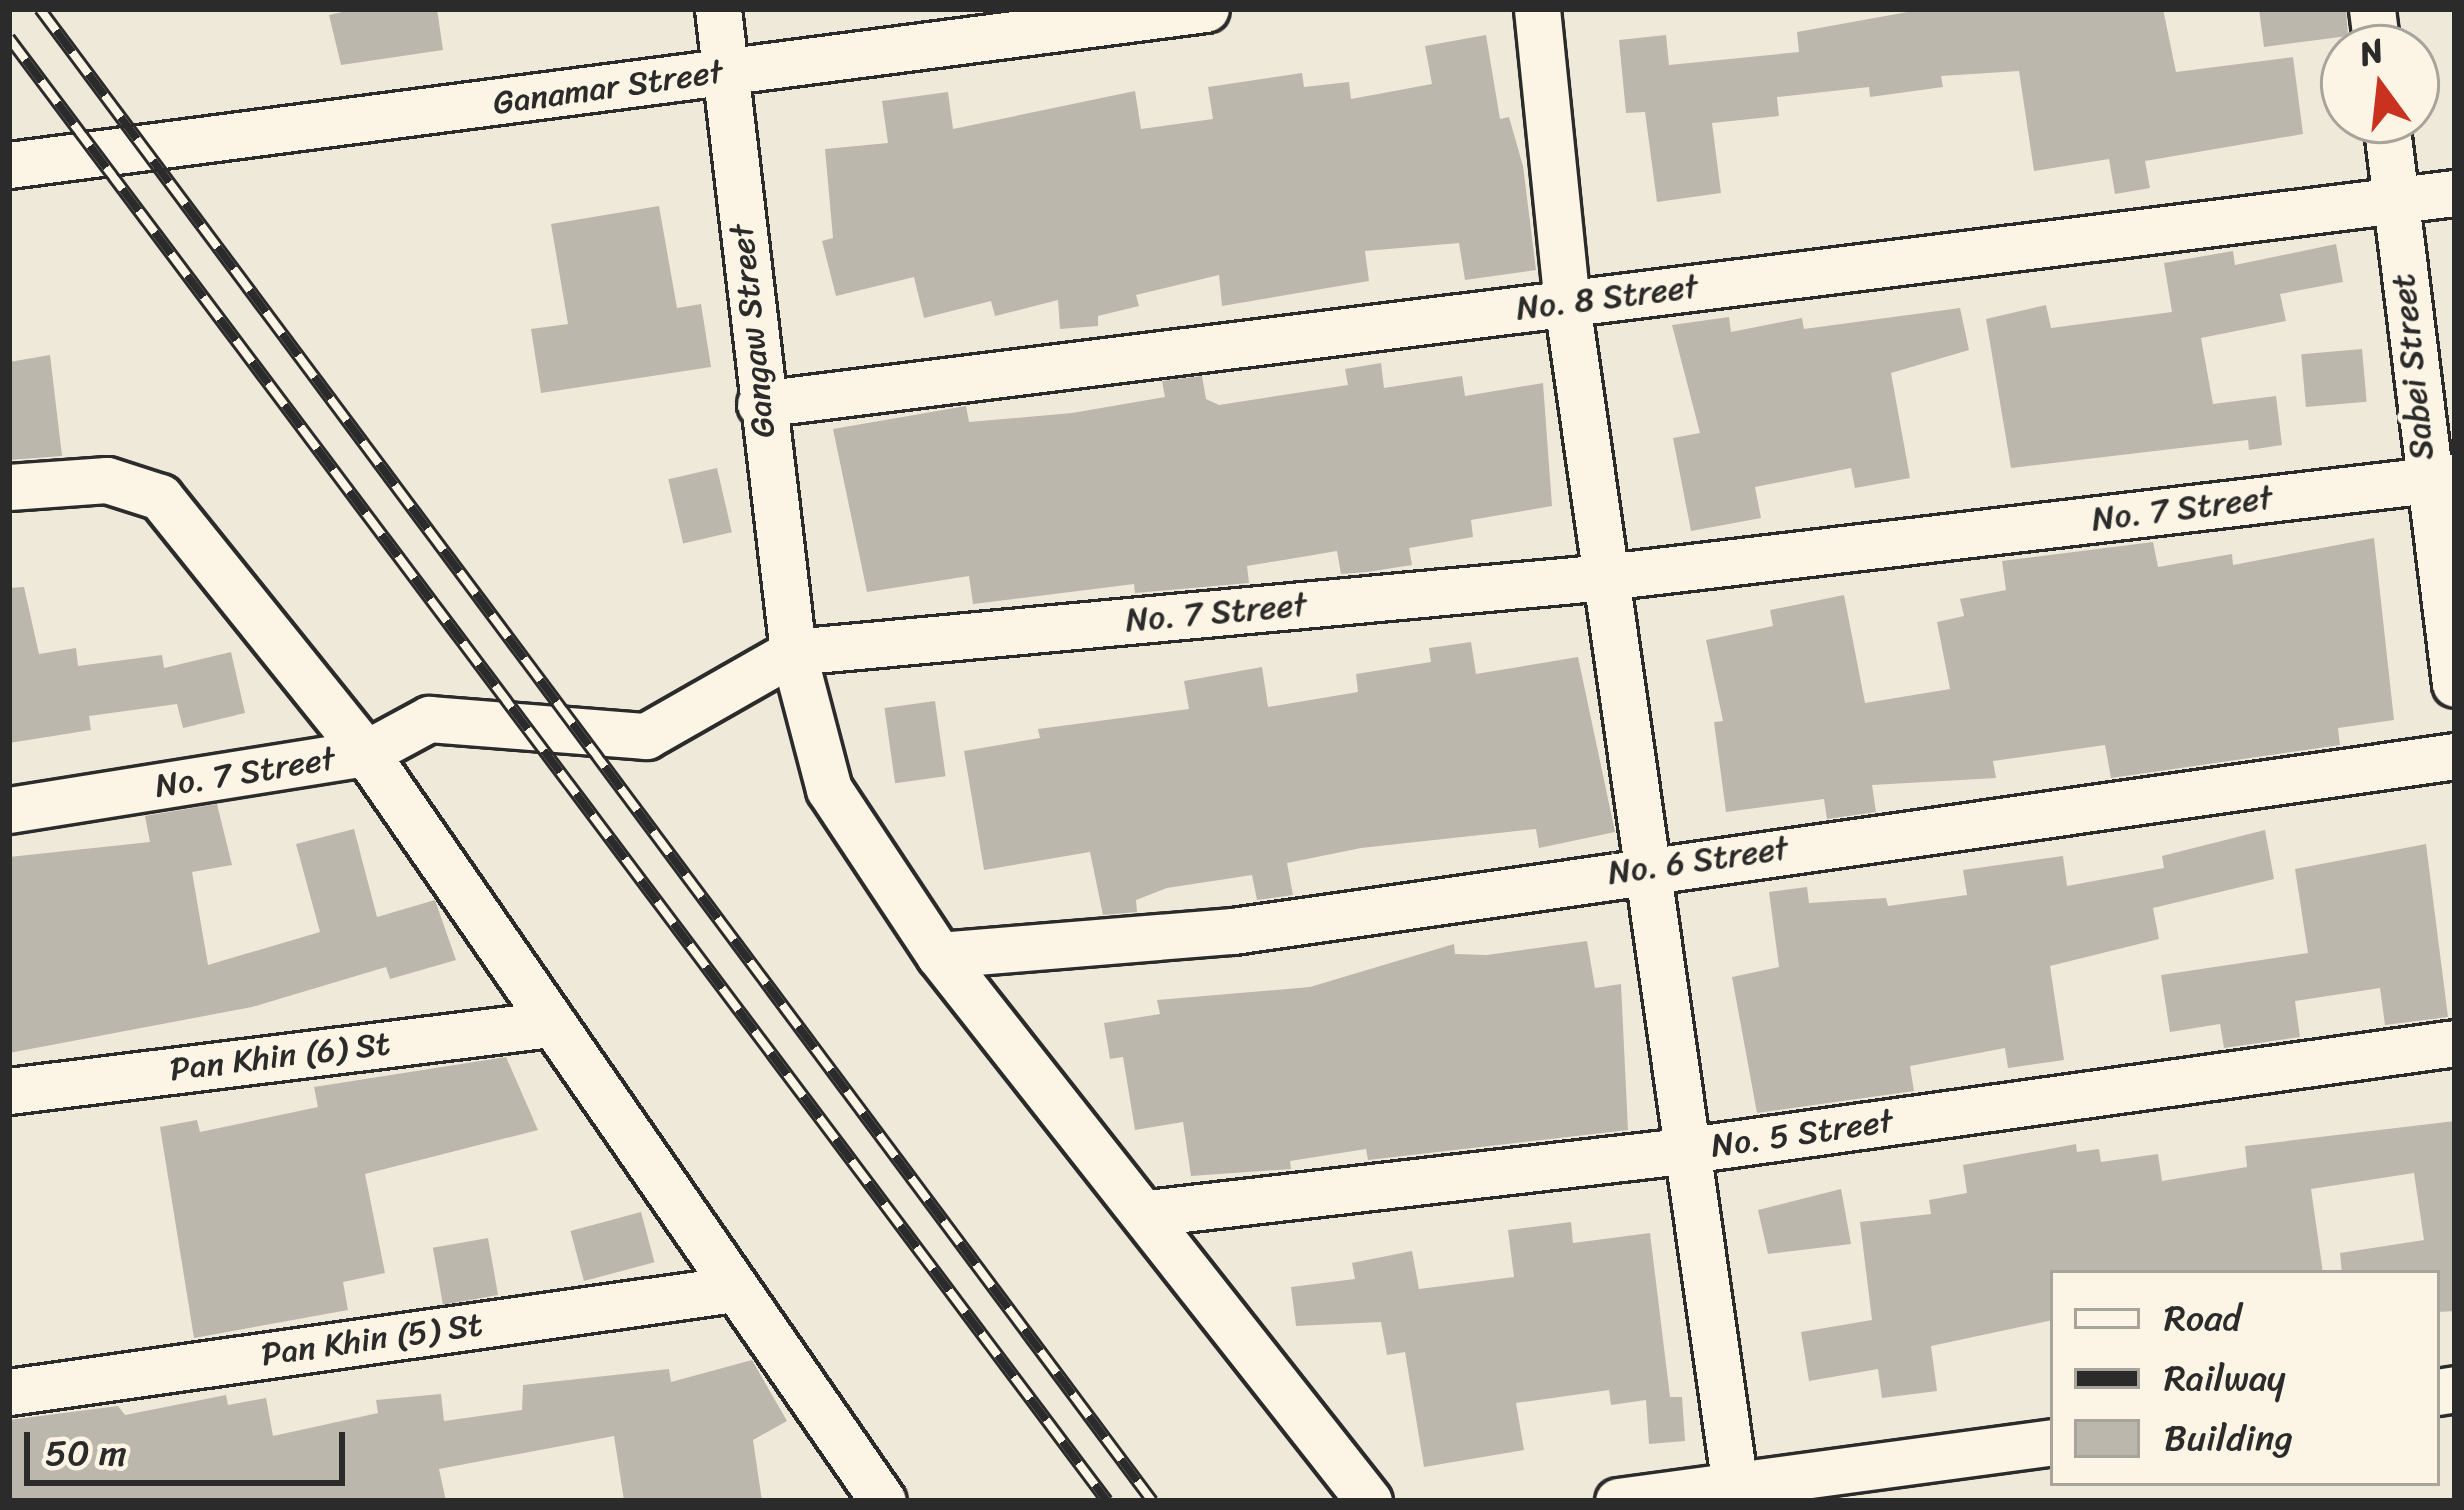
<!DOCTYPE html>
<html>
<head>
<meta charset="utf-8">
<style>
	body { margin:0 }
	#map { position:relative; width:2464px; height:1510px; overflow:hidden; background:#efe9da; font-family:Sriracha,sans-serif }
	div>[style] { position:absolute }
	.building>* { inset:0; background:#bcb7ac; transform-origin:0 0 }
	.roads { filter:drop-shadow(3px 0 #2b2b2b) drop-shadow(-3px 0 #2b2b2b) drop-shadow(0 3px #2b2b2b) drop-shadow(0 -3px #2b2b2b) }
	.minor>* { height:45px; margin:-22.5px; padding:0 22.5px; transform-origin:22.5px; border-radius:22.5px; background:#fcf5e5 }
	.rail>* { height:14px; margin-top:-7px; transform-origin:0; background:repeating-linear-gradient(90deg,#fcf5e5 0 27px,#2b2b2b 0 54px); box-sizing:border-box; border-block:3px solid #2b2b2b }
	span { translate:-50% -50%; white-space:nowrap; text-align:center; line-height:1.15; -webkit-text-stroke:10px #fcf5e5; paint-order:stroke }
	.street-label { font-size:33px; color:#2b2b2b }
	.frame { position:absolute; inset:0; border:12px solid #2b2b2b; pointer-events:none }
	.legend { position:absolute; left:2050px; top:1270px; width:390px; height:216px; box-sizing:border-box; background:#fcf5e5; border:3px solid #a8a49b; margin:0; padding:15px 21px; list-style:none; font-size:36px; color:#2b2b2b }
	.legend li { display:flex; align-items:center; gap:24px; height:60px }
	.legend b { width:60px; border:3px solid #a8a49b }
	.north { position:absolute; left:2320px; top:24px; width:120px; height:120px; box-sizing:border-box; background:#fcf5e5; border:3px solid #a8a49b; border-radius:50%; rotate:345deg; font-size:33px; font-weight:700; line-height:48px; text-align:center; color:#2b2b2b }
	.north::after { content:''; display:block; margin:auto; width:42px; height:54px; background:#c8321e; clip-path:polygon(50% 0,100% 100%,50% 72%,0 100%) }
	.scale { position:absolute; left:24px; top:1432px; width:321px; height:54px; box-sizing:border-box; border:6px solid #2b2b2b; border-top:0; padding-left:15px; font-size:36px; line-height:42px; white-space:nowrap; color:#2b2b2b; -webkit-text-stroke:9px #fcf5e5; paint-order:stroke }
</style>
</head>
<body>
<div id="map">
	<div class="building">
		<div style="clip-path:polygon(355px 9px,437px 9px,443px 50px,341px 65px,329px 15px)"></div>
		<div style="clip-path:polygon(1924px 9px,2163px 9px,2176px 72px,2293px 57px,2303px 134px,2145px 161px,2150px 188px,2115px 194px,2109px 159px,2034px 171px,2019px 71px,1941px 76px,1943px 87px,1870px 97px,1869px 87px,1777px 97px,1779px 116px,1712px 123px,1721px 193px,1657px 202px,1645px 112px,1626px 113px,1619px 40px,1666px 35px,1669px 65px,1799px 52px,1797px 32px)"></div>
		<div style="clip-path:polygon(2259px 9px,2346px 9px,2348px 36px,2264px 47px)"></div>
		<div style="clip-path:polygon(1486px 35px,1500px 119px,1509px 117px,1523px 166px,1536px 270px,1465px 280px,1459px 243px,1365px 251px,1369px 281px,1222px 306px,1219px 275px,1136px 295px,1139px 306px,1098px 316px,1098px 326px,1060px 329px,1058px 300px,995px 316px,991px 301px,924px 318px,914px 277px,836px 296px,822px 241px,833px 238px,825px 149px,888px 143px,882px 101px,948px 92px,953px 129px,1135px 91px,1141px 129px,1213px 119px,1208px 87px,1302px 73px,1304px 87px,1349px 82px,1351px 99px,1432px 84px,1425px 46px)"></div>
		<div style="clip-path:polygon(659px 206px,677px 308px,701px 304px,711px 367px,541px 393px,531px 329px,568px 324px,551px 224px)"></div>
		<div style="clip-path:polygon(2336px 244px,2343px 282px,2280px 294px,2286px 321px,2201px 338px,2213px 404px,2276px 396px,2282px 445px,2249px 450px,2248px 440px,2011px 468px,1986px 319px,2046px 305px,2051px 328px,2172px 312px,2164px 263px,2233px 251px,2235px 265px)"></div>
		<div style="clip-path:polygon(1960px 308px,1969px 350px,1891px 373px,1910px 478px,1855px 488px,1851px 468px,1755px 487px,1761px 518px,1691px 531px,1673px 438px,1700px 433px,1672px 325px,1729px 317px,1731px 332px,1802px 318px,1804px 329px)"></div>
		<div style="left:2362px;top:349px;width:53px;height:61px;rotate:85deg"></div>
		<div style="clip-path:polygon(50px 355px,62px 456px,9px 460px,9px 362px)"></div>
		<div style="clip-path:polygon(1381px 363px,1384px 388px,1462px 376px,1465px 396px,1543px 383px,1552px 506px,1471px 520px,1473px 537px,1409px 548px,1412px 565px,1367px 572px,1341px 574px,1337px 551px,1247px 566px,1249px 583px,1135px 593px,1134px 584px,973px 604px,969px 576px,867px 592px,833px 429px,966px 406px,969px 422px,1072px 413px,1165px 397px,1162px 381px,1202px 376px,1206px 399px,1219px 405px,1348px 385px,1345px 369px)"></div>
		<div style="left:717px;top:468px;width:66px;height:50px;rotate:77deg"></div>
		<div style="clip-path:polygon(2374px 538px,2394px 720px,2338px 728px,2340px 745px,2111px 778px,2105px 745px,1993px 761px,1996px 778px,1872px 785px,1876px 812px,1827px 819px,1824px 799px,1726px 812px,1714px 722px,1723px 721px,1706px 640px,1773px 626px,1770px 610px,1844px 595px,1865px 703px,1950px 689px,1937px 622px,1964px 616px,1960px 599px,2006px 590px,2002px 561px,2153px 542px,2158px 567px,2232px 554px,2233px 565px)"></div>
		<div style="clip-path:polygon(24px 587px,39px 654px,76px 648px,78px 666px,162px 655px,164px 668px,231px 652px,245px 713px,183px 728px,177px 704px,89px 716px,91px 730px,9px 743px,9px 588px)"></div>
		<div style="clip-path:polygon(1471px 642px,1476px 674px,1578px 657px,1615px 832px,1539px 848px,1536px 829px,1361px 848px,1287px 863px,1293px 895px,1257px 900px,1252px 875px,1167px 888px,1136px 900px,1137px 912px,1103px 915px,1090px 852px,984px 870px,964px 751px,1040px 738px,1038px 729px,1189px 709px,1184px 681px,1262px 667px,1268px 707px,1358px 692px,1356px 674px,1431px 662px,1429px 648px)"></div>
		<div style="left:935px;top:701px;width:76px;height:51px;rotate:82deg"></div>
		<div style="clip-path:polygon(217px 804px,232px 865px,192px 872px,208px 965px,320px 932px,296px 844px,354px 829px,377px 917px,435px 900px,456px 960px,390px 979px,386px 967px,252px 1007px,9px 1053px,9px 857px,150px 842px,145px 816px)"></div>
		<div style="clip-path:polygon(2265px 830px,2274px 879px,2153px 908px,2159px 939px,2050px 966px,2064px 1060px,2008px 1068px,2005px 1048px,1910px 1066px,1914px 1091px,1757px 1113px,1732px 977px,1779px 967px,1769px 892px,1807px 887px,1809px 903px,1886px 898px,1888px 906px,1967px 895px,1963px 870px,2063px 856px,2067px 886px,2164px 868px,2162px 856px)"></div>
		<div style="clip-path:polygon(2426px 844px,2448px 1017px,2385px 1025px,2380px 988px,2295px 1001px,2300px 1037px,2224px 1048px,2220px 1024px,2170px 1032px,2161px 975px,2308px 953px,2295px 869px)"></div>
		<div style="clip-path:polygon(1587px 941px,1595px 988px,1621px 984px,1628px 1130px,1368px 1160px,1366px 1149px,1290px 1161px,1291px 1169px,1191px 1176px,1183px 1122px,1135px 1130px,1123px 1057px,1110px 1059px,1104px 1023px,1160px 1014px,1157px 1000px,1310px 987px,1454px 944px,1455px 954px,1487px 955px)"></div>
		<div style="clip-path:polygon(506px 1057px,538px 1130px,365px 1174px,385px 1273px,343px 1282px,348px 1310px,194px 1338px,160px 1127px,197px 1120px,200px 1132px,318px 1107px,314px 1087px)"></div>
		<div style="clip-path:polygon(2455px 1121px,2455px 1311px,2437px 1312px,2437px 1273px,2342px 1273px,2340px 1253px,2424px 1240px,2414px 1173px,2311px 1189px,2323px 1273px,2053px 1273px,2053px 1320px,1931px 1346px,1937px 1391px,1882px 1398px,1878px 1369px,1809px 1381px,1801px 1332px,1872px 1320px,1860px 1222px,1931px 1214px,1929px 1200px,1967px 1193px,1963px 1165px,2076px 1144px,2077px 1152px,2099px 1149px,2101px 1162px,2158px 1154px,2162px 1181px,2247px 1167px,2245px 1146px)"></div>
		<div style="clip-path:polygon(1841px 1189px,1851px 1244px,1768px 1254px,1758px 1210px)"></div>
		<div style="left:641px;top:1212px;width:52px;height:73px;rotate:75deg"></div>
		<div style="clip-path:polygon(1571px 1222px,1573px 1243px,1650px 1233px,1670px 1397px,1682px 1397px,1685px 1441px,1649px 1444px,1646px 1400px,1611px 1405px,1609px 1390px,1516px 1403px,1524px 1450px,1424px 1467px,1405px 1352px,1387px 1355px,1381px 1322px,1296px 1326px,1291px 1287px,1355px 1279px,1352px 1263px,1412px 1251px,1419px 1289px,1514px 1277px,1508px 1230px)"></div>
		<div style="left:488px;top:1238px;width:58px;height:56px;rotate:80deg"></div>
		<div style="clip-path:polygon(752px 1360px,787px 1421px,753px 1440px,762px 1501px,624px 1501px,614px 1436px,439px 1469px,446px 1501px,9px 1501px,9px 1420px,118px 1406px,125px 1415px,226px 1395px,228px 1405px,266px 1398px,273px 1436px,378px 1413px,376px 1400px,441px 1394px,444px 1421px,522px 1410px,523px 1385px,669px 1369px,671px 1382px)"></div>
	</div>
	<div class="roads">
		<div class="minor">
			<div style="left:718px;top:9px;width:647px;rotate:83.35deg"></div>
			<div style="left:793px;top:652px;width:142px;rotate:75.3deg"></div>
			<div style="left:829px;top:789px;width:199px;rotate:56.5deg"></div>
			<div style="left:939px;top:955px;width:695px;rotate:51.78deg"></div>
			<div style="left:1537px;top:9px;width:296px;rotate:84.2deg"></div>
			<div style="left:1567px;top:303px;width:1210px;rotate:81.92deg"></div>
			<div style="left:2372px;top:9px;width:39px;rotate:83deg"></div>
			<div style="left:2386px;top:120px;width:568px;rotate:83.03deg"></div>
			<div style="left:9px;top:165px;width:1207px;rotate:-7.43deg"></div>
			<div style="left:760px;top:404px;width:1708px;rotate:-7.1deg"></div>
			<div style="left:9px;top:487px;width:98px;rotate:-4.1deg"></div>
			<div style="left:107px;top:480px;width:56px;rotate:17.8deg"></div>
			<div style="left:160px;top:497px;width:329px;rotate:51.2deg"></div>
			<div style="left:366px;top:753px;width:909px;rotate:55.35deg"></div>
			<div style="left:9px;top:810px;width:362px;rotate:-9.1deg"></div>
			<div style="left:366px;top:753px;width:72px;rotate:-28.4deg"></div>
			<div style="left:429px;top:719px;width:218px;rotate:4.5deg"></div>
			<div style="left:646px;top:736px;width:169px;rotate:-29.7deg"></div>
			<div style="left:793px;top:652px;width:816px;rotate:-5.27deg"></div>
			<div style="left:1606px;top:577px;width:855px;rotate:-6.72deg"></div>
			<div style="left:939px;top:955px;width:295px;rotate:-4.7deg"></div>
			<div style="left:1233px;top:931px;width:1234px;rotate:-8.15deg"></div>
			<div style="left:9px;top:1091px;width:546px;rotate:-7.05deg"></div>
			<div style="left:1148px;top:1213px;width:538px;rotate:-6.62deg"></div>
			<div style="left:1682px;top:1151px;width:781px;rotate:-7.95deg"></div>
			<div style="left:9px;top:1392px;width:732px;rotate:-8.09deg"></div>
			<div style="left:2437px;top:1392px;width:18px;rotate:-9deg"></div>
			<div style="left:1618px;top:1501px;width:439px;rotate:-7.7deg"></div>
		</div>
	</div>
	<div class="rail">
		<div style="left:40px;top:9px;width:1861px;rotate:53.3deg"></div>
		<div style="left:9px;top:38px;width:1829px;rotate:53.11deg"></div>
	</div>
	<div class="street-label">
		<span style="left:608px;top:88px;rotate:-8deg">Ganamar Street</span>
		<span style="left:1607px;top:298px;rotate:-7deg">No. 8 Street</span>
		<span style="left:753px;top:331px;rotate:-96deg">Gangaw Street</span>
		<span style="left:2413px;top:367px;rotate:-96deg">Sabei Street</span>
		<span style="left:2182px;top:509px;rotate:-7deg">No. 7 Street</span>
		<span style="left:1216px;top:613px;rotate:-5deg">No. 7 Street</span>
		<span style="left:245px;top:773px;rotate:-9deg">No. 7 Street</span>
		<span style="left:1698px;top:861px;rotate:-8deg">No. 6 Street</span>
		<span style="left:280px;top:1057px;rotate:-7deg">Pan Khin (6) St</span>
		<span style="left:1802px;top:1134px;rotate:-8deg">No. 5 Street</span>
		<span style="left:372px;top:1340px;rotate:-8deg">Pan Khin (5) St</span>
	</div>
	<div class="frame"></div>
	<ul class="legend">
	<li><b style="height:15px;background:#fcf5e5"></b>Road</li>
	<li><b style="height:15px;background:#2b2b2b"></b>Railway</li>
	<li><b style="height:33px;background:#bcb7ac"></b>Building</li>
	</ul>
	<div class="north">N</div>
	<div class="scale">50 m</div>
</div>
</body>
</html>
